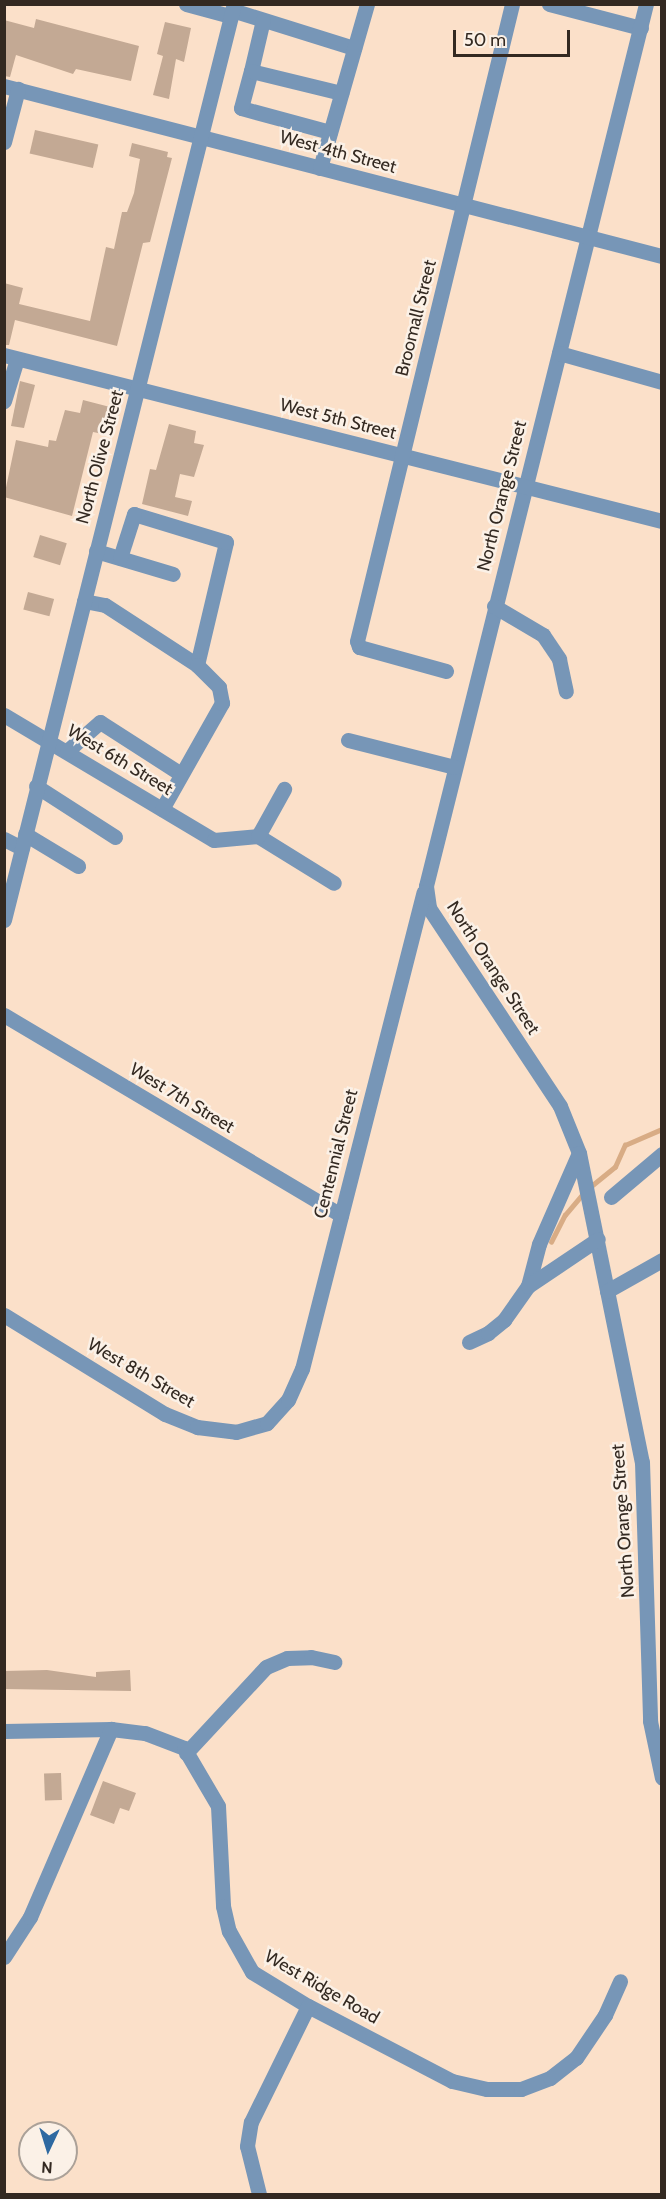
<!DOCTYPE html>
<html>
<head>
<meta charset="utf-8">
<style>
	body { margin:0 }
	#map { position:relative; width:666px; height:2199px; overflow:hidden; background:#fbe0c9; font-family:Cabin,sans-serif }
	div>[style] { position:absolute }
	.stream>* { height:4.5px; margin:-2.25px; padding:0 2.25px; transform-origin:2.25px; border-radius:2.25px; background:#d8ac85 }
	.building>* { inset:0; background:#c3a994; transform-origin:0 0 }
	.minor>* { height:15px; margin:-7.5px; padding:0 7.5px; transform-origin:7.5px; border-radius:7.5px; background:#7796b7 }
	span { translate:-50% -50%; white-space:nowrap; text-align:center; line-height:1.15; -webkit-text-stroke:5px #fbf1e7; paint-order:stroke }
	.street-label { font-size:18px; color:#332921 }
	.frame { position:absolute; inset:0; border:6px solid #332921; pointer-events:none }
	.north { position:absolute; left:18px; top:2121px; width:60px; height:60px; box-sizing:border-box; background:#fbf1e7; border:2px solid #aba198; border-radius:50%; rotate:184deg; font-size:16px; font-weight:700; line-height:24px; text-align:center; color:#332921 }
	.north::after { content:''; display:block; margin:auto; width:21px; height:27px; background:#2e69a1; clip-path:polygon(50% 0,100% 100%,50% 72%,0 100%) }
	.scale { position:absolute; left:453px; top:30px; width:117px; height:27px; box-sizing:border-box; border:3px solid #332921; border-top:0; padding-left:8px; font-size:18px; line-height:21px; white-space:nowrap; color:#332921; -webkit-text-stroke:4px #fbf1e7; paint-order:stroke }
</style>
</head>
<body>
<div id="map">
	<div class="stream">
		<div style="left:590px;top:1187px;width:32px;rotate:-39deg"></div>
		<div style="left:615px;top:1167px;width:24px;rotate:-66deg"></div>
		<div style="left:625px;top:1145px;width:40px;rotate:-23.4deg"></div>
		<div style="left:551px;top:1242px;width:30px;rotate:-63deg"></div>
		<div style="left:565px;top:1215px;width:30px;rotate:-50deg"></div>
	</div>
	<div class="building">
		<div style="clip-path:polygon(36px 19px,139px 46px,131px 81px,76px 69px,73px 74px,16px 55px,10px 77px,4px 76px,4px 20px,34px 28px)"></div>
		<div style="clip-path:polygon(165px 22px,191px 28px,184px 62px,176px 59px,169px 99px,153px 95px,163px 56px,157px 54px)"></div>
		<div style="left:35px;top:130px;width:65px;height:24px;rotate:13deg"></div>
		<div style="clip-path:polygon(132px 143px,168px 152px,167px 157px,172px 158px,150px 242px,143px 243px,117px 346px,15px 320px,9px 345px,4px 345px,4px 283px,23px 288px,19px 304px,90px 321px,106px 247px,114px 249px,122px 212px,127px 212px,134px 193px,140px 159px,129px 156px)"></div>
		<div style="clip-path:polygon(20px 381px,35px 385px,24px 428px,11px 426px)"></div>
		<div style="clip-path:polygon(83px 400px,110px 407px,103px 434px,93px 432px,72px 516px,4px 497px,16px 440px,48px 447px,49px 440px,56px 441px,65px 410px,80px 413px)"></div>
		<div style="clip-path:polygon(169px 424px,196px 431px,194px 443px,204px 445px,194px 477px,180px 474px,175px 497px,192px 501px,188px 516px,142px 504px,150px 469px,156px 470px)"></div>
		<div style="left:40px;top:535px;width:28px;height:23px;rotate:17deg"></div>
		<div style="left:28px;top:592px;width:27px;height:18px;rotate:15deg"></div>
		<div style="clip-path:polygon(47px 1670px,96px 1677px,96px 1672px,130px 1670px,131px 1691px,4px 1689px,4px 1671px)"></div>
		<div style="left:61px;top:1773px;width:27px;height:17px;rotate:88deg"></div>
		<div style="clip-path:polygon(103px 1781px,136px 1793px,129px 1811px,120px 1808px,114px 1824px,90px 1815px)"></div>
	</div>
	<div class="minor">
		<div style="left:186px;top:4px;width:46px;rotate:15.3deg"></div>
		<div style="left:549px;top:4px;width:95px;rotate:14.6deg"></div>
		<div style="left:646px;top:4px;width:909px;rotate:104.01deg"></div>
		<div style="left:426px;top:886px;width:22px;rotate:82deg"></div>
		<div style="left:429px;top:908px;width:237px;rotate:56.5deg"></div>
		<div style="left:560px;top:1106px;width:51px;rotate:68deg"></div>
		<div style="left:579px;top:1153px;width:315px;rotate:78.5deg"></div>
		<div style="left:642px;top:1462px;width:259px;rotate:88.2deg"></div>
		<div style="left:650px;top:1721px;width:58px;rotate:78.1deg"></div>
		<div style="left:232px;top:10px;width:128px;rotate:17.3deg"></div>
		<div style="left:251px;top:71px;width:52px;rotate:-76.8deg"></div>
		<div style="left:4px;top:86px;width:680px;rotate:14.49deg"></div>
		<div style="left:330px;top:132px;width:92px;rotate:-164.9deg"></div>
		<div style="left:241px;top:108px;width:38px;rotate:-75deg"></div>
		<div style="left:251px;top:71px;width:93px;rotate:13.7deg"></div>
		<div style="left:4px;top:142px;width:55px;rotate:-75.2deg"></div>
		<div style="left:320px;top:168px;width:171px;rotate:-74deg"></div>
		<div style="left:559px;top:353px;width:107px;rotate:15.7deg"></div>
		<div style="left:4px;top:355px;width:679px;rotate:14.16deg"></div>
		<div style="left:4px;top:401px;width:44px;rotate:-72.8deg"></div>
		<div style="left:96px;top:551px;width:80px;rotate:16.6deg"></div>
		<div style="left:84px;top:601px;width:21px;rotate:11deg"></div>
		<div style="left:105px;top:605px;width:110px;rotate:33.1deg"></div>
		<div style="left:197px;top:665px;width:126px;rotate:-76.7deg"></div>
		<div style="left:226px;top:542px;width:96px;rotate:-163.1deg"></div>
		<div style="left:134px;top:514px;width:46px;rotate:107.7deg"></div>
		<div style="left:494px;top:606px;width:57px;rotate:30.6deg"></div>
		<div style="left:543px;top:635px;width:29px;rotate:56deg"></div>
		<div style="left:559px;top:659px;width:33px;rotate:78deg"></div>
		<div style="left:446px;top:671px;width:90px;rotate:-164.6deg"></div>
		<div style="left:359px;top:647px;width:6px;rotate:-108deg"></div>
		<div style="left:357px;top:641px;width:656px;rotate:-76.32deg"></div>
		<div style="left:4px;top:715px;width:244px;rotate:30.8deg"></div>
		<div style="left:214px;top:840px;width:44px;rotate:-5.2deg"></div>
		<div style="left:258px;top:836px;width:89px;rotate:31.7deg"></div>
		<div style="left:348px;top:740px;width:110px;rotate:14.2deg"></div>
		<div style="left:67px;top:751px;width:44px;rotate:-41.3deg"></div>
		<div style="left:100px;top:722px;width:96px;rotate:32.7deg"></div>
		<div style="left:36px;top:786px;width:94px;rotate:32.8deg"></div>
		<div style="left:162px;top:809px;width:122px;rotate:-60.5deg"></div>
		<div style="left:222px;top:703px;width:16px;rotate:-101deg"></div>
		<div style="left:219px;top:687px;width:31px;rotate:-135deg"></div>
		<div style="left:25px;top:834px;width:62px;rotate:31.1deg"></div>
		<div style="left:258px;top:836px;width:54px;rotate:-61deg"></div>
		<div style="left:4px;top:839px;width:20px;rotate:27deg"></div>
		<div style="left:4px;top:920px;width:944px;rotate:-75.9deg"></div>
		<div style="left:4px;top:1015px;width:392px;rotate:30.7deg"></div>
		<div style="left:611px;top:1197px;width:67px;rotate:-40.1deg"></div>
		<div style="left:528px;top:1286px;width:43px;rotate:-75.3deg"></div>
		<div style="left:539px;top:1244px;width:99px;rotate:-66.3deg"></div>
		<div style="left:607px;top:1291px;width:63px;rotate:-29.4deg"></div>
		<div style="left:4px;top:1315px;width:189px;rotate:31.6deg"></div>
		<div style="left:165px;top:1414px;width:35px;rotate:22deg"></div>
		<div style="left:197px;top:1427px;width:39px;rotate:7deg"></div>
		<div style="left:236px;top:1432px;width:32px;rotate:-16deg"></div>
		<div style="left:267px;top:1423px;width:31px;rotate:-48deg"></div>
		<div style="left:288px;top:1400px;width:34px;rotate:-66deg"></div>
		<div style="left:302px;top:1369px;width:492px;rotate:-75.7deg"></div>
		<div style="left:469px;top:1342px;width:21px;rotate:-25deg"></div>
		<div style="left:488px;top:1333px;width:21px;rotate:-39deg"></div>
		<div style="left:504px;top:1320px;width:42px;rotate:-54.8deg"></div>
		<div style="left:528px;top:1286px;width:84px;rotate:-33.9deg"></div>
		<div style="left:4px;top:1731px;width:107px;rotate:-1.1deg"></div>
		<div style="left:111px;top:1729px;width:34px;rotate:7deg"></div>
		<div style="left:145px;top:1733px;width:42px;rotate:21deg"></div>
		<div style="left:184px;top:1748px;width:67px;rotate:59.6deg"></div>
		<div style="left:218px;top:1806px;width:100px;rotate:87.1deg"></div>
		<div style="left:223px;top:1906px;width:26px;rotate:77deg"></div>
		<div style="left:229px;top:1931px;width:47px;rotate:60.7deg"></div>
		<div style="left:252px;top:1972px;width:66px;rotate:31.3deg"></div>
		<div style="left:308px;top:2006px;width:162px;rotate:27.5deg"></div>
		<div style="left:452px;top:2081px;width:36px;rotate:13deg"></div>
		<div style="left:487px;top:2089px;width:34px"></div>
		<div style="left:521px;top:2089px;width:31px;rotate:-21deg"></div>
		<div style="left:550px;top:2078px;width:33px;rotate:-38deg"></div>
		<div style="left:576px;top:2058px;width:52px;rotate:-56deg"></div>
		<div style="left:605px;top:2015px;width:37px;rotate:-66deg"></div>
		<div style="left:186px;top:1753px;width:117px;rotate:-47.1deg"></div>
		<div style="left:266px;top:1667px;width:23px;rotate:-23deg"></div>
		<div style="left:287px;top:1658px;width:24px;rotate:-2deg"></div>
		<div style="left:311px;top:1657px;width:24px;rotate:12deg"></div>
		<div style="left:4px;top:1957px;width:48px;rotate:-57deg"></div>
		<div style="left:30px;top:1917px;width:205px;rotate:-66.7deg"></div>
		<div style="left:259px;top:2194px;width:49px;rotate:-104deg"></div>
		<div style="left:247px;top:2146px;width:24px;rotate:-81deg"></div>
		<div style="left:251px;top:2122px;width:129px;rotate:-63.8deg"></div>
	</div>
	<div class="street-label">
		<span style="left:338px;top:152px;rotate:15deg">West 4th Street</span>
		<span style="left:416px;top:318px;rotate:-76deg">Broomall Street</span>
		<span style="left:338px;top:419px;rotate:14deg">West 5th Street</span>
		<span style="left:100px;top:457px;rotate:-75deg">North Olive Street</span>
		<span style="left:502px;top:496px;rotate:-76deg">North Orange Street</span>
		<span style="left:120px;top:760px;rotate:31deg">West 6th Street</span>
		<span style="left:493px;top:968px;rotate:57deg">North Orange Street</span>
		<span style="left:182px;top:1098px;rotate:31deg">West 7th Street</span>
		<span style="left:336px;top:1154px;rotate:-76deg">Centennial Street</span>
		<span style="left:141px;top:1373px;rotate:30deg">West 8th Street</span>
		<span style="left:623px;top:1521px;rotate:-94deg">North Orange Street</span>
		<span style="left:322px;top:1987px;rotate:30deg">West Ridge Road</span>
	</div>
	<div class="frame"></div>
	<div class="north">N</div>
	<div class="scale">50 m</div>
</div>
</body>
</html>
